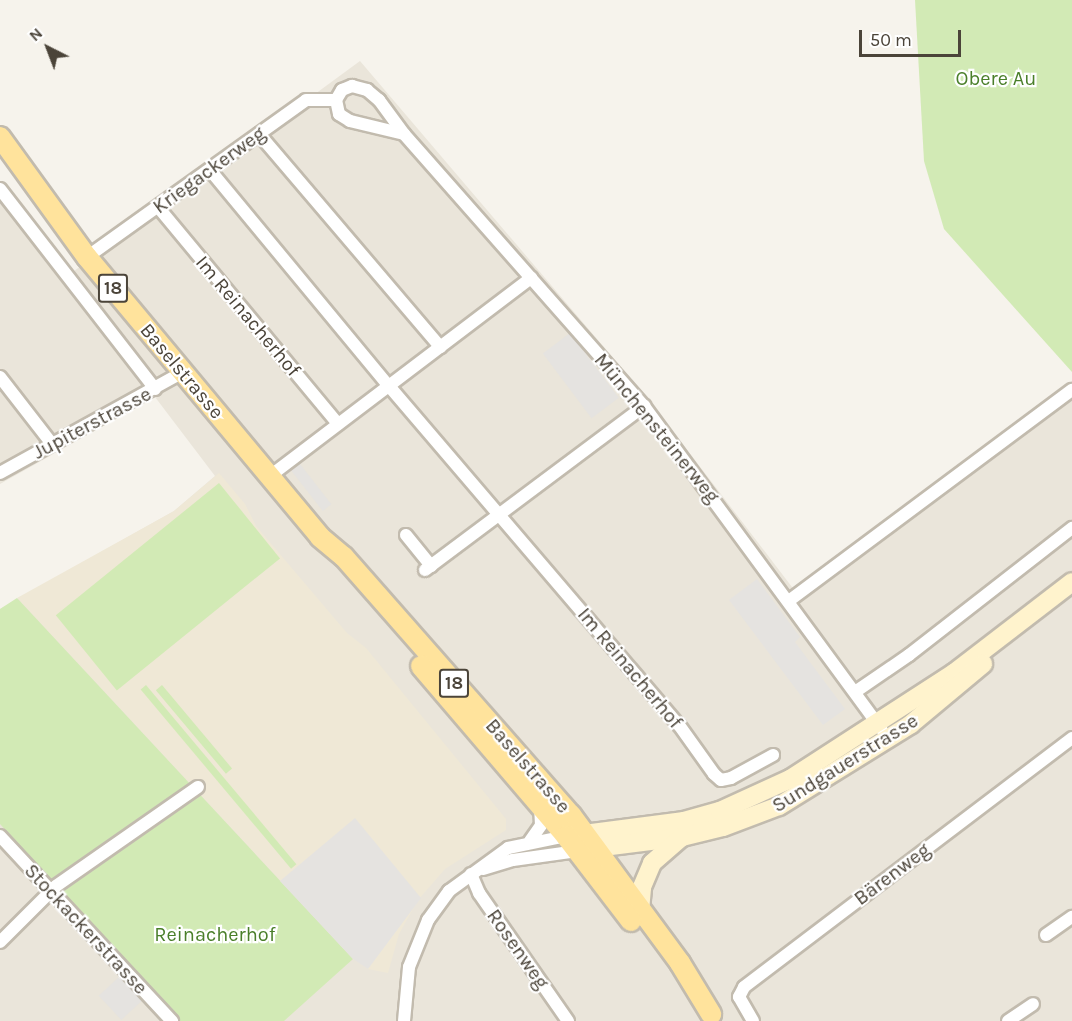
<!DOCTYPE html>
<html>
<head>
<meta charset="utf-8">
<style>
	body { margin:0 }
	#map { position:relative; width:1072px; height:1021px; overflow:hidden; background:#f6f3ec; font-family:Karla,sans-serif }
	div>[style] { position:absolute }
	.residential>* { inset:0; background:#eae5da }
	.education>* { inset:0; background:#efe8d6 }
	.green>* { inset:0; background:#d2eab5; transform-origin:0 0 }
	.parking>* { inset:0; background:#e5e3e0; transform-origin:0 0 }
	.roads { filter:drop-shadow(2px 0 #c2bbae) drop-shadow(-2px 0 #c2bbae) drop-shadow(0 2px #c2bbae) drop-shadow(0 -2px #c2bbae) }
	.street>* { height:12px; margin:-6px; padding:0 6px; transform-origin:6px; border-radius:6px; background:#fff }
	.secondary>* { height:18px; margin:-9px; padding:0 9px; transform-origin:9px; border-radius:9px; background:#fff3cd }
	.primary>* { height:20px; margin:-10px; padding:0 10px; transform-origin:10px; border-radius:10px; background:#ffe39c }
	span { translate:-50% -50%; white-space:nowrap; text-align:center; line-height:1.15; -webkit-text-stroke:4.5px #fff; paint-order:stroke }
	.shield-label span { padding:2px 4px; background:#fff; border:2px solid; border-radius:4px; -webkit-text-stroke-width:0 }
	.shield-label { font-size:18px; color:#4b4439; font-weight:700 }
	.park-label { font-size:20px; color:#4a7f2a }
	.street-label { font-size:20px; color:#4b4439 }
	.north { position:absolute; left:18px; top:18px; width:60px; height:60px; -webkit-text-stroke:4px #fff; paint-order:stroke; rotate:318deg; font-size:16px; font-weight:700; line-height:24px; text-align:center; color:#4b4439 }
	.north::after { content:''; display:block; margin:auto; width:21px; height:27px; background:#4b4439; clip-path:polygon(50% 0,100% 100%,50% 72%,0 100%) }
	.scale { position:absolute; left:859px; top:30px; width:102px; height:27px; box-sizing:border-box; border:3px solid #4b4439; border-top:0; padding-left:8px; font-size:18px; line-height:21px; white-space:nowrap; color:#4b4439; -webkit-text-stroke:4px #fff; paint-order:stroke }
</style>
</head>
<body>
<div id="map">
	<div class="residential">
		<div style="clip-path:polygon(360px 61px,649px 400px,795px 591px,1072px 393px,1072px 1021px,0 1021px,0 609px,174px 511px,215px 476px,155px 397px,0 484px,0 185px,70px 274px)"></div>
	</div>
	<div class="education">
		<div style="clip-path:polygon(219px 473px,245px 504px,256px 526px,347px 633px,366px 648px,506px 819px,506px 830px,445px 869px,418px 900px,399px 934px,388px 973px,368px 969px,353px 959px,17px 598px,174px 511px)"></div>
	</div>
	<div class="green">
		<div style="clip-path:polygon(915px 0,1072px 0,1072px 372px,944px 229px,924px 161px)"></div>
		<div style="left:219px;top:483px;width:97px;height:210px;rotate:51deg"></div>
		<div style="clip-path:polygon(17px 598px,353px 959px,284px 1021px,180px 1021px,0 824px,0 609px)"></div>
		<div style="left:146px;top:685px;width:234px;height:7px;rotate:50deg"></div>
		<div style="left:162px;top:685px;width:109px;height:8px;rotate:50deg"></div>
	</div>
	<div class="parking">
		<div style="left:570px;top:333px;width:81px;height:34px;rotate:53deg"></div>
		<div style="left:300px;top:464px;width:51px;height:11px;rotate:52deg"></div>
		<div style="clip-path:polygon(757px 579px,800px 637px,795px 642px,845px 709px,823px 725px,729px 600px)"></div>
		<div style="clip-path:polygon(355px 818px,421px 898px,368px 969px,353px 959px,280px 881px)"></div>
		<div style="left:120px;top:976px;width:33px;height:29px;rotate:47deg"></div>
	</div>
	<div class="roads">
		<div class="street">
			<div style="left:259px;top:134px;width:280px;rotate:49.6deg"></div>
			<div style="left:404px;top:134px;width:56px;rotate:-166.5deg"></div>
			<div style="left:350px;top:121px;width:13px;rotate:-148deg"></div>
			<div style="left:339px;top:114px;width:14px;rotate:-102deg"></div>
			<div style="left:336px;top:100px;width:12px;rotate:-59deg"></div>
			<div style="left:342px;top:90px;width:11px;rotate:-22deg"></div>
			<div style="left:352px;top:86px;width:16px;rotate:15deg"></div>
			<div style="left:367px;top:90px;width:16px;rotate:40deg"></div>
			<div style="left:379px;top:100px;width:42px;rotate:53.7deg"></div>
			<div style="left:404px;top:134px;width:363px;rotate:48.6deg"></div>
			<div style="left:644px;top:406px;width:401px;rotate:53.7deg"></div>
			<div style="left:210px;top:170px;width:281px;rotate:50.4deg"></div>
			<div style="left:389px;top:386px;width:446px;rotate:49.5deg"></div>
			<div style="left:679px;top:725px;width:60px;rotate:54.5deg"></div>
			<div style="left:714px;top:774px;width:9px;rotate:41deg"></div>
			<div style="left:721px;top:780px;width:10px;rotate:-11deg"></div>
			<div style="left:731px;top:778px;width:48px;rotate:-28.7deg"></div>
			<div style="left:0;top:189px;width:253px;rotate:52.2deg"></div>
			<div style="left:158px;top:207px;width:282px;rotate:50.3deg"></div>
			<div style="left:87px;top:257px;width:269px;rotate:-35.6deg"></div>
			<div style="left:306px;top:100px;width:30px"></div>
			<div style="left:0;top:377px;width:85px;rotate:52.2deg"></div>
			<div style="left:0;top:473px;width:209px;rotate:-28.9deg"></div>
			<div style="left:270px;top:476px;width:328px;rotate:-37.2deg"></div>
			<div style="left:406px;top:535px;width:40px;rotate:51deg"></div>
			<div style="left:425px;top:570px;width:274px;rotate:-36.8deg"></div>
			<div style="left:790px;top:600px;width:352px;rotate:-36.7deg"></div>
			<div style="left:855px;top:692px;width:65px;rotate:-34.4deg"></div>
			<div style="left:909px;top:655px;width:207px;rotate:-37.9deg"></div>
			<div style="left:0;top:836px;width:253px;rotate:47.1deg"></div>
			<div style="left:530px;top:841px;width:19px;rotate:-55deg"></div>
			<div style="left:541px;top:825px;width:18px;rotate:-93deg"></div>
			<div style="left:483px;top:869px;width:31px;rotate:-17deg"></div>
			<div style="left:513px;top:860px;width:65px;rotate:-8deg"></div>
			<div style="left:471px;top:874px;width:21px;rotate:67deg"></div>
			<div style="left:479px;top:893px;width:156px;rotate:55.2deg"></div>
			<div style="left:1046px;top:935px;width:32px;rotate:-35deg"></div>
			<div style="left:0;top:942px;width:79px;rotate:-45deg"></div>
			<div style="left:56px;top:886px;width:173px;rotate:-34.9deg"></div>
			<div style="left:404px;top:1021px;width:54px;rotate:-84.7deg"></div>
			<div style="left:409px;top:967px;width:51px;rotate:-68deg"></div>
			<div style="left:428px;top:920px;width:36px;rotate:-54deg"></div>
			<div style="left:449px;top:891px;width:73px;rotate:-36.1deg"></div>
			<div style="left:508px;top:848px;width:59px;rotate:-11.7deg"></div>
			<div style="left:753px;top:1021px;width:28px;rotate:-120deg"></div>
			<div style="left:739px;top:997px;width:11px;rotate:-63deg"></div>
			<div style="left:744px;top:987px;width:412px;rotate:-37.2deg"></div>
			<div style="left:1008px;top:1021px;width:30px;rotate:-34deg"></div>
		</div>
		<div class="secondary">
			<div style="left:584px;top:834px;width:101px;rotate:-7.4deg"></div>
			<div style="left:684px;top:821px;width:37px;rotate:-16deg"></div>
			<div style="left:720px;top:811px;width:77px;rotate:-24.6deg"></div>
			<div style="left:790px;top:779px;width:195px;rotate:-32.9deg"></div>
			<div style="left:954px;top:673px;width:149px;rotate:-37.6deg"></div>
			<div style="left:595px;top:848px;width:88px;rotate:-7.2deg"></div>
			<div style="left:682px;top:837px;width:42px;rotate:-13.7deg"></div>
			<div style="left:723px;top:827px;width:60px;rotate:-20.6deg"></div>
			<div style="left:779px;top:806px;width:155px;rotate:-31.8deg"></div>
			<div style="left:911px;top:724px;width:94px;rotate:-39.8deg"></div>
			<div style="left:640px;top:911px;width:24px;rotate:-85deg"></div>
			<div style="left:642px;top:887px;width:26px;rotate:-67deg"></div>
			<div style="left:652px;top:863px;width:38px;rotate:-41deg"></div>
		</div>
		<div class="primary">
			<div style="left:0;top:137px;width:148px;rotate:54.1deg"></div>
			<div style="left:87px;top:257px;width:364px;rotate:50.2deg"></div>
			<div style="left:320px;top:537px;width:31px;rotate:40deg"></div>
			<div style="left:344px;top:557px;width:344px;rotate:48.7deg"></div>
			<div style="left:571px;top:815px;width:184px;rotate:53.6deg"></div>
			<div style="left:680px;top:963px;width:60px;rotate:58.7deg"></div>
			<div style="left:421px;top:666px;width:223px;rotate:49.5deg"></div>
			<div style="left:566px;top:836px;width:107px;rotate:52.6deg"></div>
		</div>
	</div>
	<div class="shield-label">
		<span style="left:113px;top:288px">18</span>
		<span style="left:454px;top:683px">18</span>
	</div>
	<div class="park-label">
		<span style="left:996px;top:78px">Obere Au</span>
		<span style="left:215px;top:934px">Reinacherhof</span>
	</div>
	<div class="street-label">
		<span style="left:209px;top:170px;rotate:-36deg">Kriegackerweg</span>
		<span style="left:248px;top:316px;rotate:50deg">Im Reinacherhof</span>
		<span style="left:182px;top:371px;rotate:50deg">Baselstrasse</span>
		<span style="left:92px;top:423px;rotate:-28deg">Jupiterstrasse</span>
		<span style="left:657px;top:428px;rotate:51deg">Münchensteinerweg</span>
		<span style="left:630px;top:668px;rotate:50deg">Im Reinacherhof</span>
		<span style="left:845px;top:763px;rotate:-32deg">Sundgauerstrasse</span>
		<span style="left:528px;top:766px;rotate:49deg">Baselstrasse</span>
		<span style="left:892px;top:874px;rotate:-37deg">Bärenweg</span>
		<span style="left:86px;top:929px;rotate:47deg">Stockackerstrasse</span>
		<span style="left:518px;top:949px;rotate:55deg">Rosenweg</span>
	</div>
	<div class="north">N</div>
	<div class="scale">50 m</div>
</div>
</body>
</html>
